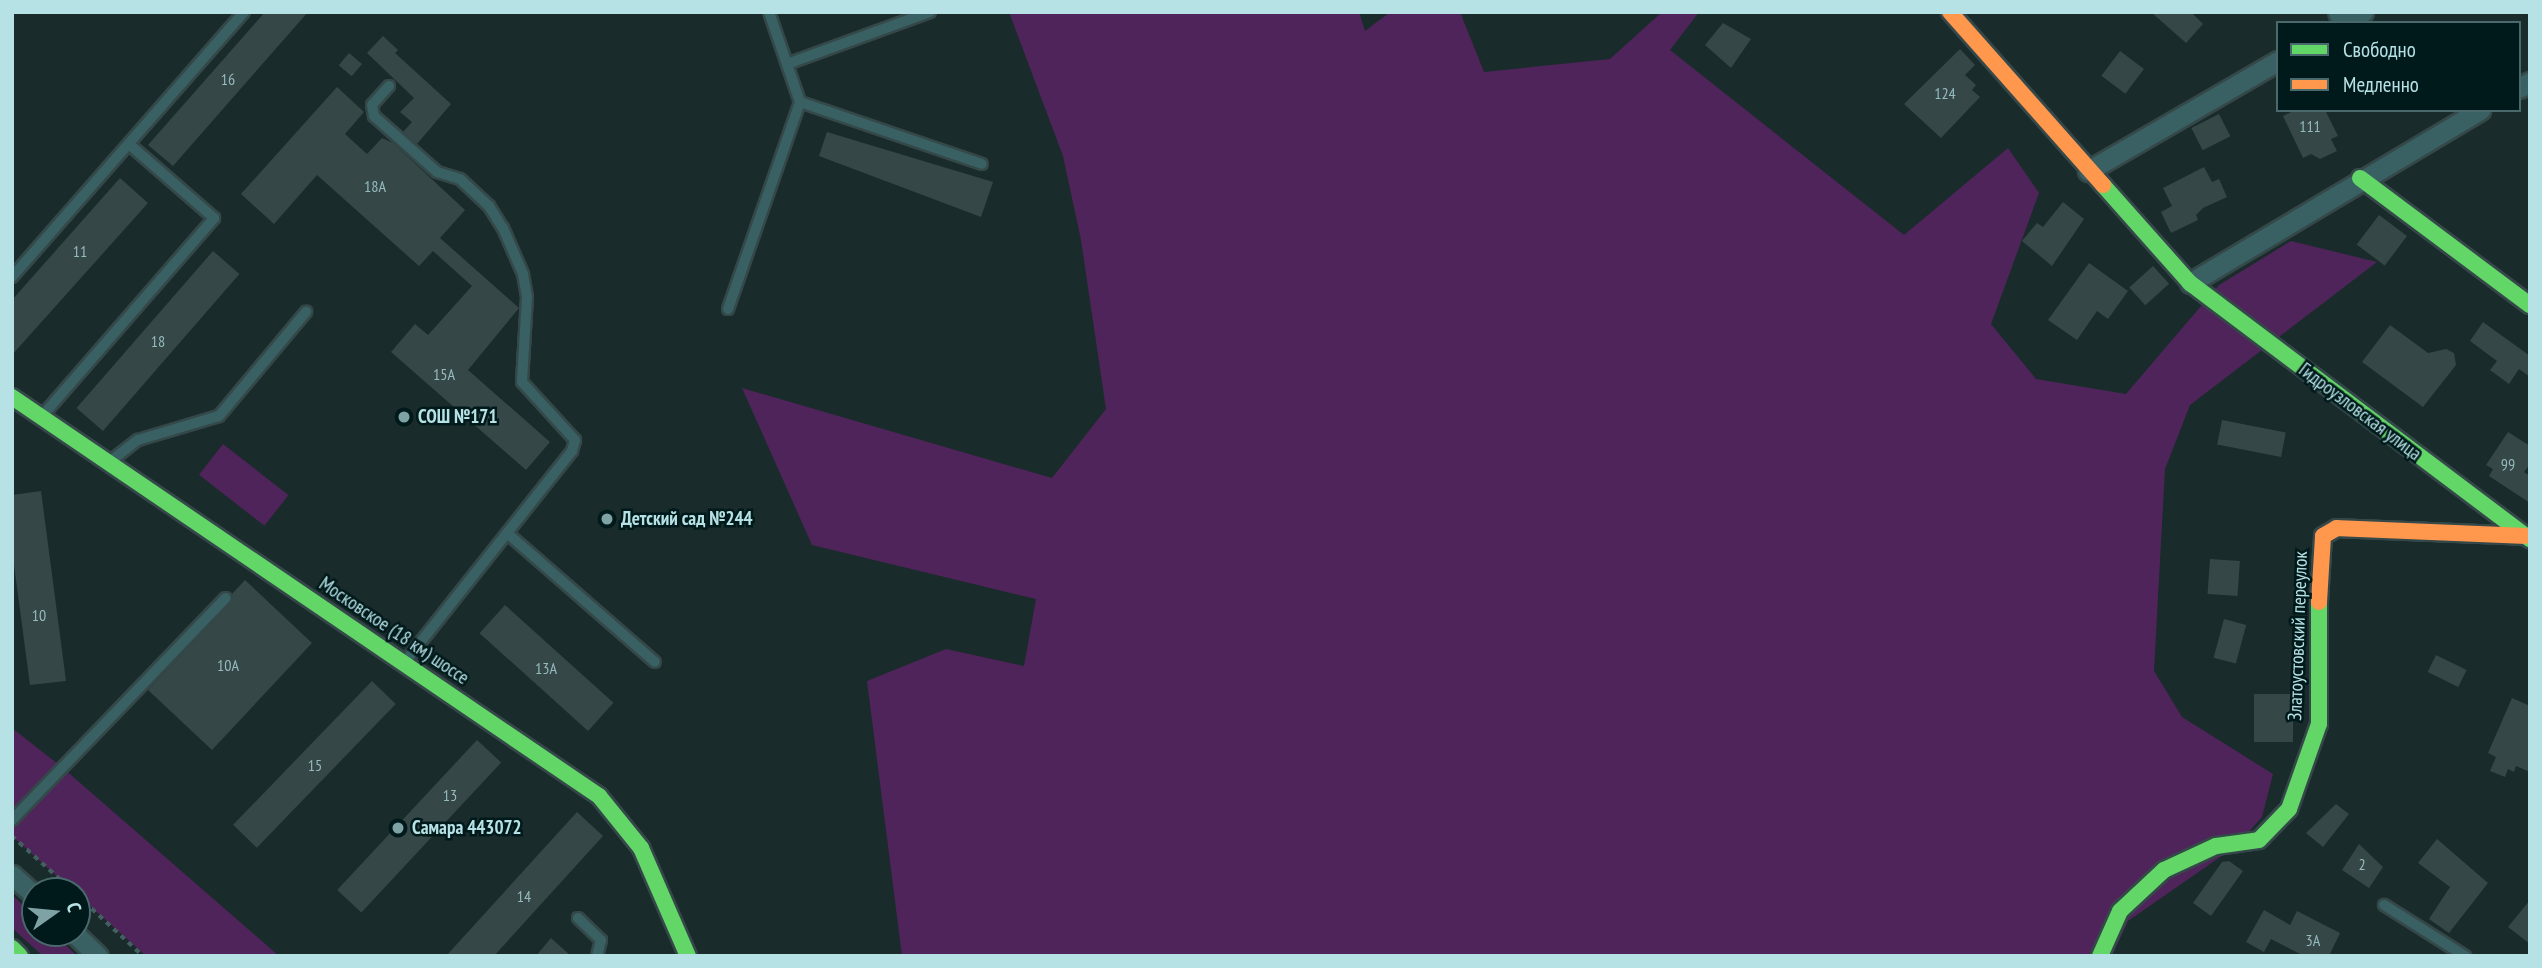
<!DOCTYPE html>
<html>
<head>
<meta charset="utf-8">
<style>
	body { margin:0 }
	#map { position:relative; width:2542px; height:968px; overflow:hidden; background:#1a2b2b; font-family:"PT Sans Narrow",sans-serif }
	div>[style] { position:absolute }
	.green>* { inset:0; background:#4f245a; transform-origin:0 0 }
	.building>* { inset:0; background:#354747; transform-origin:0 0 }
	.path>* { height:3.5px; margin-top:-1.75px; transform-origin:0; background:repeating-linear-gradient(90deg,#436061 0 5px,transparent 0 10px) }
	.roads { filter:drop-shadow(2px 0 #354849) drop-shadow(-2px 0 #354849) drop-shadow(0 2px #354849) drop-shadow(0 -2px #354849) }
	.lane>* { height:10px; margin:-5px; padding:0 5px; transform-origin:5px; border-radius:5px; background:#396062 }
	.street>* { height:19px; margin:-9.5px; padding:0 9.5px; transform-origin:9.5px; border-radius:9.5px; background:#396062 }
	.fast>* { height:16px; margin:-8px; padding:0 8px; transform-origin:8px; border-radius:8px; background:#63d668 }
	.slow>* { height:16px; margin:-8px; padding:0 8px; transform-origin:8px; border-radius:8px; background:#ff974d }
	.dots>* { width:19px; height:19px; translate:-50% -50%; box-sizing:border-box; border:4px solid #00191b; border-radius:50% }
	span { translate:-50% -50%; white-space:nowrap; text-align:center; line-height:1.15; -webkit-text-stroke:5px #00191b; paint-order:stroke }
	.number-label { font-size:16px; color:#96bbbe }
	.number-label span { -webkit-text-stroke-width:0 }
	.street-label { font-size:19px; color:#b6e2e5 }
	.poi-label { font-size:19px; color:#b6e2e5; font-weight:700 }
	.left { translate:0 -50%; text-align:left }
	.frame { position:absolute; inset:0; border:14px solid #b6e2e5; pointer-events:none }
	.legend { position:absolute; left:2276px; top:21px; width:245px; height:91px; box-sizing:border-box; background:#00191b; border:2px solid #49696c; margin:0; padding:9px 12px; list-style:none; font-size:21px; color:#b6e2e5 }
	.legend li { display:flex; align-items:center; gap:14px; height:35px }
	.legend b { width:35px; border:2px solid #49696c }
	.north { position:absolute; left:21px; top:877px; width:70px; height:70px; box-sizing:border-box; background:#00191b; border:2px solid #49696c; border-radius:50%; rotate:75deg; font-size:19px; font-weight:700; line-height:28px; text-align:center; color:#b6e2e5 }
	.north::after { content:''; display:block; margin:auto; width:24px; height:32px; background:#7fa2a4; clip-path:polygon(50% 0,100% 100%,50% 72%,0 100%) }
</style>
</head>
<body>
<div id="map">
	<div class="green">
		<div style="clip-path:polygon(1009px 12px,1359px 12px,1365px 31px,1390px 12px,1460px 12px,1484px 72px,1610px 59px,1662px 12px,1699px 12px,1670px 50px,1904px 235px,2008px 148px,2039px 193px,1991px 324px,2036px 379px,2126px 394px,2219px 285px,2291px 241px,2377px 262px,2190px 405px,2165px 469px,2154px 671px,2182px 717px,2273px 774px,2262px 817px,2236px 846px,2128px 921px,2112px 956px,902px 956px,867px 681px,946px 649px,1024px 666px,1036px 599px,812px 545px,742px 388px,1052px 478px,1106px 409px,1081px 240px,1063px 156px)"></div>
		<div style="left:223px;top:444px;width:83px;height:39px;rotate:38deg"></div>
		<div style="clip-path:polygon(12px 728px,63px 768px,279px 956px,146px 956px,12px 836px)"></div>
		<div style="clip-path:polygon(12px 895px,35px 916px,35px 933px,53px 933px,77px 956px,43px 956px,12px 928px)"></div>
	</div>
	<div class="building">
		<div style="clip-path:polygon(265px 12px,308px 12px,173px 166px,148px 145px)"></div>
		<div style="clip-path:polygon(2151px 12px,2191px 12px,2203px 24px,2186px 43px)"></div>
		<div style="clip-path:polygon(1723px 23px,1751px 39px,1731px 68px,1705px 45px)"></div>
		<div style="clip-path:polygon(383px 36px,398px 50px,395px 53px,451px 104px,417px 144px,403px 132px,412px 122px,400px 112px,414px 98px,367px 53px)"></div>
		<div style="clip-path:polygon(1960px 49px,1975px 65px,1965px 75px,1976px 85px,1972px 90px,1980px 97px,1941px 138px,1904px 104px)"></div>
		<div style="left:2120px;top:51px;width:30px;height:31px;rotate:37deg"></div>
		<div style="left:349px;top:53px;width:17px;height:16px;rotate:40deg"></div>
		<div style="clip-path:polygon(337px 87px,364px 112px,345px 134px,367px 154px,382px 138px,393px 143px,465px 210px,440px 238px,519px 308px,468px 370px,550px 442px,526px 470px,391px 352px,415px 324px,428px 335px,472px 286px,433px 251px,419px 266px,317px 175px,274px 224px,241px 194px)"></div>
		<div style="clip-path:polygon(2295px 110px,2325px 110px,2338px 136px,2331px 139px,2337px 151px,2320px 159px,2311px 154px,2303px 158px,2283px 116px)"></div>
		<div style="left:2219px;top:114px;width:25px;height:31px;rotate:63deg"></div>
		<div style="clip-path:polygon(827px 132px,993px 182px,981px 217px,819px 156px)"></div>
		<div style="clip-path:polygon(2204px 167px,2212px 182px,2219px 179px,2227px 197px,2203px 208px,2196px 215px,2198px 220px,2171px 233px,2161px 212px,2172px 206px,2163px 188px)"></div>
		<div style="clip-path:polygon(120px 178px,148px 203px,12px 355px,12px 300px)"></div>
		<div style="clip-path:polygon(2063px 202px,2084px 219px,2052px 266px,2022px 241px,2037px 223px,2043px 227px)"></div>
		<div style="left:2379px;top:215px;width:35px;height:37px;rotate:37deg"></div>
		<div style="left:213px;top:251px;width:35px;height:208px;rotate:41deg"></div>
		<div style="clip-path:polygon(2089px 263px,2128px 291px,2108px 319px,2097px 311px,2077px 340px,2048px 320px)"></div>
		<div style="left:2153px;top:266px;width:24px;height:32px;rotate:48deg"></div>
		<div style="clip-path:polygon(2483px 322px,2530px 356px,2530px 377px,2519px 369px,2509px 384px,2490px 370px,2497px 361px,2470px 341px)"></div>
		<div style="clip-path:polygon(2390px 325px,2428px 353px,2446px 349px,2454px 353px,2456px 365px,2423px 407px,2362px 362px)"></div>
		<div style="left:2222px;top:420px;width:65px;height:25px;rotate:11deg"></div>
		<div style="clip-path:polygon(2508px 432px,2530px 446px,2530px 464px,2524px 472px,2530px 476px,2530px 503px,2489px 476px,2493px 469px,2486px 465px)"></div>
		<div style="clip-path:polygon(41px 491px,66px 681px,30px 685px,12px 550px,12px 495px)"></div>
		<div style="left:2210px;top:559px;width:30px;height:35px;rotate:4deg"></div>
		<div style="clip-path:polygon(245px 580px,312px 643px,212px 750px,148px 690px,231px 603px,232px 594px)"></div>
		<div style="left:505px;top:605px;width:146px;height:38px;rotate:42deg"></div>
		<div style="left:2224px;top:619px;width:23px;height:40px;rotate:15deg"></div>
		<div style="left:2436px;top:655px;width:34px;height:19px;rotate:26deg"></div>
		<div style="left:372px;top:681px;width:33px;height:200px;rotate:44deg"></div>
		<div style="left:2254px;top:694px;width:39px;height:48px"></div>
		<div style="clip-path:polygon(2512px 698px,2530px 706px,2530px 772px,2516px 766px,2514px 772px,2508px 769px,2505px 777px,2490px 771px,2496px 757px,2488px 753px)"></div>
		<div style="left:477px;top:740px;width:33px;height:205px;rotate:43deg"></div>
		<div style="clip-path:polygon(2336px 804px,2349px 814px,2323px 847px,2306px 833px)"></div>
		<div style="clip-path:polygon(577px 812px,603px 836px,494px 956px,446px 956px)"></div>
		<div style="clip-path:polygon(2437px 839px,2488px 883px,2449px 933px,2429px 919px,2450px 887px,2418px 863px)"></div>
		<div style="clip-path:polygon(2359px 844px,2383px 867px,2369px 888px,2342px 870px)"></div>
		<div style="clip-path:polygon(2229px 861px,2243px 871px,2211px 916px,2193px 903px,2222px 862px)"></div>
		<div style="clip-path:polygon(2530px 900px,2530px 944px,2508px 927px)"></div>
		<div style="clip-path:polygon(2264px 910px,2290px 925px,2297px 911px,2340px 933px,2329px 956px,2304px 956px,2271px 939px,2264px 952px,2246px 942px)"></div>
		<div style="clip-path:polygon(551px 938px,571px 956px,536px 956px)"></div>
	</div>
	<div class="path">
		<div style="left:12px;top:836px;width:82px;rotate:42deg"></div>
		<div style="left:77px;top:895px;width:90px;rotate:42.7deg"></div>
	</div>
	<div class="roads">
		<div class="lane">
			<div style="left:787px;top:64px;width:152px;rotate:-20deg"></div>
			<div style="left:389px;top:86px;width:25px;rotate:132deg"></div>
			<div style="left:372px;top:105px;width:11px;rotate:80deg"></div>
			<div style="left:374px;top:116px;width:84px;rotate:41.6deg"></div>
			<div style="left:437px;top:172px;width:24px;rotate:17deg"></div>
			<div style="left:460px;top:179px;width:40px;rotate:43deg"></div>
			<div style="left:489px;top:206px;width:26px;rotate:58deg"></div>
			<div style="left:503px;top:228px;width:50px;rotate:66.5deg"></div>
			<div style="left:523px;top:274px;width:23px;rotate:80deg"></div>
			<div style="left:527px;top:297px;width:85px;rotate:93.4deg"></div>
			<div style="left:522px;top:382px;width:79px;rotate:47.6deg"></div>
			<div style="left:575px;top:440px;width:11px;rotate:105deg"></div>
			<div style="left:572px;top:451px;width:269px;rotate:128.4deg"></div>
			<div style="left:800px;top:102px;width:192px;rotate:18.8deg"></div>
			<div style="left:12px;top:277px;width:352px;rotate:-48.8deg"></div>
			<div style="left:728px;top:309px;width:219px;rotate:-70.8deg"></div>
			<div style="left:800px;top:102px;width:95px;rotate:-109deg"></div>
			<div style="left:43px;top:415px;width:261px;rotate:-49deg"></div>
			<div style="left:214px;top:218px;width:113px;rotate:-139deg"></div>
			<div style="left:112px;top:460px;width:33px;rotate:-38deg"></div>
			<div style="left:138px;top:440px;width:84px;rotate:-16.5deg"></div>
			<div style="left:219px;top:416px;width:136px;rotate:-50.1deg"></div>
			<div style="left:507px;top:533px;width:196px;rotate:41.1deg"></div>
			<div style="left:12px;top:820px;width:308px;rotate:-46.1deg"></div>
			<div style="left:2384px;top:905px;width:96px;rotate:32.2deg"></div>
			<div style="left:578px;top:918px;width:32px;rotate:44deg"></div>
			<div style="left:601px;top:940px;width:16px;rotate:104deg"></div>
		</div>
		<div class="street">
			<div style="left:2338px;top:12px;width:12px;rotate:66deg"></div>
			<div style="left:2343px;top:23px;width:23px;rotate:-29deg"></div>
			<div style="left:2519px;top:88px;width:13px;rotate:-29deg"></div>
			<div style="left:2088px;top:171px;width:220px;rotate:-30.1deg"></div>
			<div style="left:2190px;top:283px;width:338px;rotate:-30.8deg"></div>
			<div style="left:12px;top:875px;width:31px;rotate:42deg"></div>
			<div style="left:74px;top:933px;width:33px;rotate:44deg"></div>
		</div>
		<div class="fast">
			<div style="left:2360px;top:178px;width:212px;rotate:36.8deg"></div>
			<div style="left:2103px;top:185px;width:131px;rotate:48.4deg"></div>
			<div style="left:2190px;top:283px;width:426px;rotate:37deg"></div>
			<div style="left:12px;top:397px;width:710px;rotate:34.21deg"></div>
			<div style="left:599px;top:796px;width:67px;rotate:51.1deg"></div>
			<div style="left:641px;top:848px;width:118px;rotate:66.5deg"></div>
			<div style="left:12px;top:948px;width:11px;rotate:45deg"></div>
			<div style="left:2100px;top:956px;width:49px;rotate:-66deg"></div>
			<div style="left:2120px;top:911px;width:60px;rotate:-43deg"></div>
			<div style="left:2164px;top:870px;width:57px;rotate:-24.8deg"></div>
			<div style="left:2216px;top:846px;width:43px;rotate:-7.9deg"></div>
			<div style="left:2259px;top:840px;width:43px;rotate:-45.9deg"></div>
			<div style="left:2289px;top:809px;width:90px;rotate:-70.6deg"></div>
			<div style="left:2319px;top:724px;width:122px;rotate:-90deg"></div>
		</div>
		<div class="slow">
			<div style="left:1950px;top:12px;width:231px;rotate:48.5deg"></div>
			<div style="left:2319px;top:602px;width:66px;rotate:-86.5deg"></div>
			<div style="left:2323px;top:536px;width:16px;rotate:-30deg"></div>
			<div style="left:2337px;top:528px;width:188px;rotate:2.4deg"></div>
		</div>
	</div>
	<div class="dots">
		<div style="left:404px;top:417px;background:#7fa2a4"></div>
		<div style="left:607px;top:519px;background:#7fa2a4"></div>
		<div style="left:398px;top:828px;background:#7fa2a4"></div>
	</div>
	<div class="number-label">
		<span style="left:228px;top:79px">16</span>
		<span style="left:1945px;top:93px">124</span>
		<span style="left:2310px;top:126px">111</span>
		<span style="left:375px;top:186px">18А</span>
		<span style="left:80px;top:251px">11</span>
		<span style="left:158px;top:341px">18</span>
		<span style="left:444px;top:374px">15А</span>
		<span style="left:2508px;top:464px">99</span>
		<span style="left:39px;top:615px">10</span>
		<span style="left:228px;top:665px">10А</span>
		<span style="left:546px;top:668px">13А</span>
		<span style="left:315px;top:765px">15</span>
		<span style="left:450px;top:795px">13</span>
		<span style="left:2362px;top:864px">2</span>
		<span style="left:524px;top:896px">14</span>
		<span style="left:2313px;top:940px">3А</span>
	</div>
	<div class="street-label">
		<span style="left:2360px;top:412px;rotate:37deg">Гидроузловская улица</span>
		<span style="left:394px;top:631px;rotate:34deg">Московское (18 км) шоссе</span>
		<span style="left:2298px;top:636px;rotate:-88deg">Златоустовский переулок</span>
	</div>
	<div class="poi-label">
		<span class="left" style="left:418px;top:417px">СОШ №171</span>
		<span class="left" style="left:621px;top:519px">Детский сад №244</span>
		<span class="left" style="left:412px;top:828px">Самара 443072</span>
	</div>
	<div class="frame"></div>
	<ul class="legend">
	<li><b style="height:9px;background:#63d668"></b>Свободно</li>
	<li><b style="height:9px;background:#ff974d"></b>Медленно</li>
	</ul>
	<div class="north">С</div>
</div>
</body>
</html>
